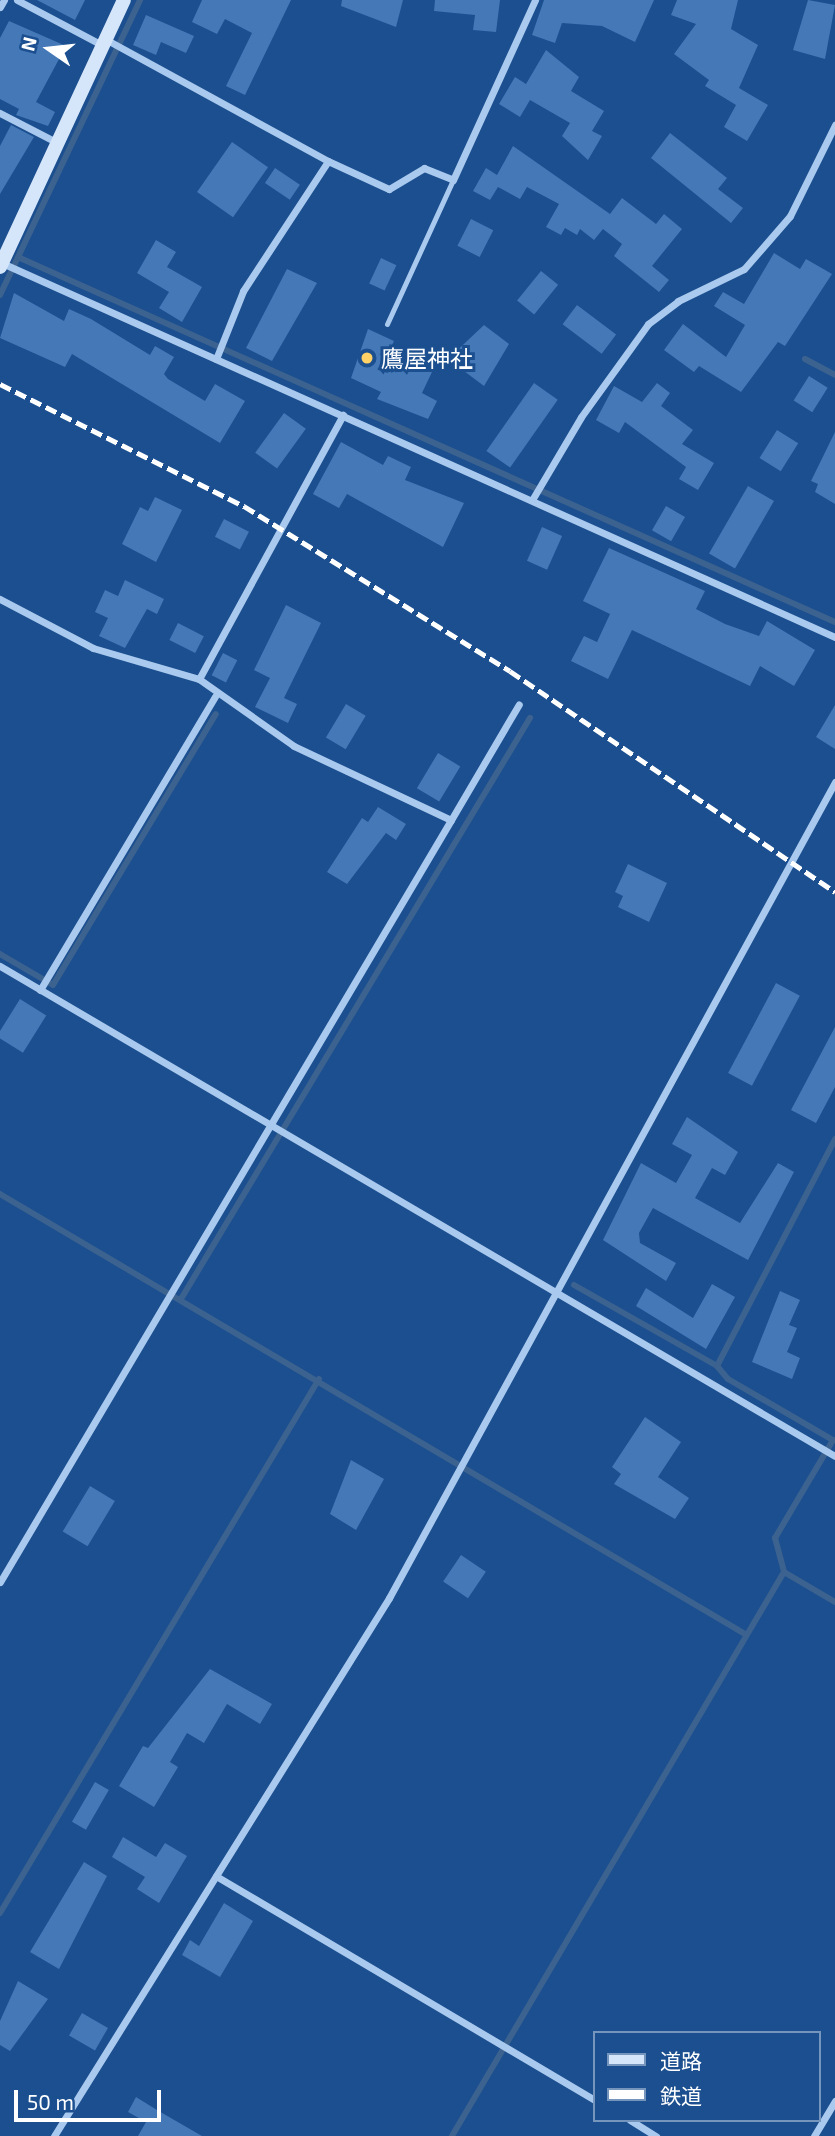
<!DOCTYPE html>
<html>
<head>
<meta charset="utf-8">
<style>
	body { margin:0 }
	#map { position:relative; width:835px; height:2136px; overflow:hidden; background:#1b4f8f; font-family:"Exo 2","Noto Sans JP",sans-serif }
	div>[style] { position:absolute }
	.stream>* { height:6px; margin:-3px; padding:0 3px; transform-origin:3px; border-radius:3px; background:#3c6290 }
	.building>* { inset:0; background:#4478b7; transform-origin:0 0 }
	.service>* { height:5px; margin:-2.5px; padding:0 2.5px; transform-origin:2.5px; border-radius:2.5px; background:#a9c9ee }
	.minor>* { height:7px; margin:-3.5px; padding:0 3.5px; transform-origin:3.5px; border-radius:3.5px; background:#a9c9ee }
	.secondary>* { height:14px; margin:-7px; padding:0 7px; transform-origin:7px; border-radius:7px; background:#d6e6fa }
	.rail>* { height:5px; margin-top:-2.5px; transform-origin:0; background:repeating-linear-gradient(90deg,#fff 0 12px,transparent 0 17px) }
	.dots>* { width:19px; height:19px; translate:-50% -50%; box-sizing:border-box; border:4px solid #1b4f8f; border-radius:50% }
	span { translate:-50% -50%; white-space:nowrap; text-align:center; line-height:1.15; -webkit-text-stroke:6px #1b4f8f; paint-order:stroke }
	.poi-label { font-size:23px; color:#fff }
	.left { translate:0 -50%; text-align:left }
	.legend { position:absolute; left:593px; top:2031px; width:228px; height:91px; box-sizing:border-box; background:#1b4f8f; border:2px solid #7695bc; margin:0; padding:9px 12px; list-style:none; font-size:21px; color:#fff }
	.legend li { display:flex; align-items:center; gap:14px; height:35px }
	.legend b { width:35px; border:2px solid #7695bc }
	.north { position:absolute; left:14px; top:14px; width:70px; height:70px; -webkit-text-stroke:5px #1b4f8f; paint-order:stroke; rotate:284deg; font-size:19px; font-weight:700; line-height:28px; text-align:center; color:#fff }
	.north::after { content:''; display:block; margin:auto; width:24px; height:32px; background:#fff; clip-path:polygon(50% 0,100% 100%,50% 72%,0 100%) }
	.scale { position:absolute; left:14px; top:2090px; width:147px; height:32px; box-sizing:border-box; border:4px solid #fff; border-top:0; padding-left:9px; font-size:21px; line-height:24px; white-space:nowrap; color:#fff; -webkit-text-stroke:5px #1b4f8f; paint-order:stroke }
</style>
</head>
<body>
<div id="map">
	<div class="stream">
		<div style="left:20px;top:258px;width:893px;rotate:24.07deg"></div>
		<div style="left:0;top:295px;width:327px;rotate:-64.6deg"></div>
		<div style="left:805px;top:359px;width:34px;rotate:28deg"></div>
		<div style="left:0;top:954px;width:61px;rotate:30.3deg"></div>
		<div style="left:53px;top:985px;width:316px;rotate:-59deg"></div>
		<div style="left:0;top:1194px;width:865px;rotate:30.57deg"></div>
		<div style="left:574px;top:1285px;width:164px;rotate:29.5deg"></div>
		<div style="left:717px;top:1366px;width:256px;rotate:-62.5deg"></div>
		<div style="left:181px;top:1299px;width:678px;rotate:-59.01deg"></div>
		<div style="left:717px;top:1366px;width:17px;rotate:50deg"></div>
		<div style="left:728px;top:1379px;width:121px;rotate:30.2deg"></div>
		<div style="left:833px;top:1440px;width:114px;rotate:120.6deg"></div>
		<div style="left:775px;top:1538px;width:35px;rotate:75deg"></div>
		<div style="left:0;top:1913px;width:622px;rotate:-59.15deg"></div>
		<div style="left:452px;top:2136px;width:654px;rotate:-59.52deg"></div>
		<div style="left:784px;top:1572px;width:59px;rotate:30.5deg"></div>
	</div>
	<div class="building">
		<div style="clip-path:polygon(37px 0,85px 0,75px 20px)"></div>
		<div style="clip-path:polygon(202px 0,291px 0,245px 95px,226px 86px,252px 33px,225px 19px,217px 34px,192px 22px)"></div>
		<div style="clip-path:polygon(342px 0,403px 0,396px 27px,341px 6px)"></div>
		<div style="clip-path:polygon(435px 0,500px 0,496px 32px,473px 30px,475px 15px,434px 11px)"></div>
		<div style="clip-path:polygon(544px 0,654px 0,635px 42px,602px 26px,562px 23px,555px 43px,532px 35px)"></div>
		<div style="clip-path:polygon(677px 0,738px 0,731px 29px,758px 45px,739px 88px,768px 105px,747px 141px,724px 127px,736px 105px,705px 86px,709px 80px,674px 54px,696px 24px,671px 15px)"></div>
		<div style="clip-path:polygon(808px 0,835px 5px,825px 59px,793px 50px)"></div>
		<div style="clip-path:polygon(146px 15px,194px 36px,186px 53px,161px 42px,156px 55px,133px 45px)"></div>
		<div style="clip-path:polygon(9px 21px,66px 46px,36px 102px,55px 112px,48px 126px,16px 115px,19px 109px,0 99px,0 38px)"></div>
		<div style="clip-path:polygon(546px 50px,579px 77px,571px 91px,604px 111px,592px 131px,602px 136px,588px 160px,562px 136px,570px 123px,530px 100px,520px 117px,499px 104px,515px 77px,526px 84px)"></div>
		<div style="clip-path:polygon(11px 125px,34px 137px,0 194px,0 146px)"></div>
		<div style="clip-path:polygon(670px 133px,727px 178px,718px 189px,743px 208px,731px 223px,651px 158px)"></div>
		<div style="left:232px;top:142px;width:44px;height:61px;rotate:35deg"></div>
		<div style="clip-path:polygon(513px 146px,610px 214px,622px 198px,656px 224px,664px 214px,682px 229px,652px 266px,669px 280px,659px 292px,614px 256px,622px 244px,603px 229px,594px 240px,580px 229px,577px 235px,565px 228px,561px 235px,546px 227px,559px 204px,527px 187px,520px 199px,498px 187px,490px 200px,473px 191px,486px 168px,497px 175px)"></div>
		<div style="left:275px;top:168px;width:30px;height:18px;rotate:34deg"></div>
		<div style="left:471px;top:219px;width:25px;height:30px;rotate:27deg"></div>
		<div style="clip-path:polygon(156px 240px,176px 252px,167px 267px,202px 287px,182px 322px,159px 308px,169px 292px,137px 273px)"></div>
		<div style="clip-path:polygon(774px 253px,800px 269px,806px 259px,832px 274px,785px 346px,778px 342px,741px 392px,699px 366px,694px 372px,664px 350px,683px 324px,726px 357px,745px 325px,714px 306px,723px 292px,744px 304px)"></div>
		<div style="left:381px;top:258px;width:17px;height:28px;rotate:25deg"></div>
		<div style="clip-path:polygon(287px 269px,317px 283px,272px 361px,246px 348px)"></div>
		<div style="left:541px;top:271px;width:22px;height:38px;rotate:39deg"></div>
		<div style="clip-path:polygon(14px 293px,64px 321px,69px 309px,91px 319px,150px 355px,155px 346px,174px 357px,164px 374px,168px 379px,205px 401px,215px 384px,245px 401px,220px 443px,72px 354px,65px 367px,0 338px)"></div>
		<div style="left:577px;top:305px;width:49px;height:24px;rotate:37deg"></div>
		<div style="clip-path:polygon(484px 325px,509px 344px,484px 386px,448px 359px)"></div>
		<div style="clip-path:polygon(368px 329px,394px 341px,389px 351px,432px 372px,422px 393px,437px 401px,428px 419px,377px 399px,381px 392px,351px 378px)"></div>
		<div style="left:809px;top:376px;width:22px;height:29px;rotate:32deg"></div>
		<div style="left:534px;top:383px;width:29px;height:83px;rotate:35deg"></div>
		<div style="clip-path:polygon(657px 383px,670px 393px,661px 406px,693px 430px,682px 444px,714px 463px,698px 490px,679px 479px,686px 467px,625px 422px,619px 433px,596px 420px,614px 386px,642px 402px)"></div>
		<div style="left:284px;top:413px;width:27px;height:49px;rotate:36deg"></div>
		<div style="left:777px;top:430px;width:25px;height:33px;rotate:32deg"></div>
		<div style="clip-path:polygon(835px 432px,835px 504px,815px 492px,818px 484px,811px 481px)"></div>
		<div style="clip-path:polygon(341px 442px,383px 465px,388px 456px,411px 467px,405px 480px,464px 503px,443px 547px,347px 494px,339px 508px,313px 494px)"></div>
		<div style="left:748px;top:486px;width:30px;height:78px;rotate:30deg"></div>
		<div style="clip-path:polygon(155px 497px,182px 510px,156px 562px,122px 544px,140px 507px,148px 511px)"></div>
		<div style="left:666px;top:506px;width:22px;height:28px;rotate:30deg"></div>
		<div style="left:224px;top:519px;width:28px;height:20px;rotate:27deg"></div>
		<div style="left:542px;top:527px;width:22px;height:37px;rotate:24deg"></div>
		<div style="clip-path:polygon(609px 548px,705px 591px,696px 609px,725px 624px,759px 636px,767px 621px,815px 650px,794px 686px,760px 666px,750px 686px,632px 630px,608px 679px,571px 661px,584px 636px,597px 642px,610px 614px,583px 601px)"></div>
		<div style="clip-path:polygon(125px 580px,164px 599px,157px 614px,147px 609px,125px 648px,99px 636px,108px 618px,95px 612px,105px 590px,118px 596px)"></div>
		<div style="clip-path:polygon(286px 605px,321px 623px,284px 698px,297px 704px,288px 723px,255px 707px,270px 678px,254px 670px)"></div>
		<div style="left:178px;top:623px;width:29px;height:19px;rotate:27deg"></div>
		<div style="left:223px;top:653px;width:16px;height:25px;rotate:27deg"></div>
		<div style="left:346px;top:704px;width:23px;height:39px;rotate:31deg"></div>
		<div style="clip-path:polygon(835px 705px,835px 749px,816px 737px)"></div>
		<div style="left:438px;top:753px;width:26px;height:41px;rotate:31deg"></div>
		<div style="clip-path:polygon(378px 807px,406px 824px,396px 840px,386px 833px,347px 884px,327px 872px,362px 818px,368px 822px)"></div>
		<div style="clip-path:polygon(628px 864px,667px 883px,649px 922px,618px 907px,623px 896px,615px 892px)"></div>
		<div style="left:776px;top:983px;width:27px;height:102px;rotate:28deg"></div>
		<div style="left:20px;top:999px;width:31px;height:44px;rotate:32deg"></div>
		<div style="clip-path:polygon(835px 1027px,835px 1087px,816px 1123px,791px 1110px)"></div>
		<div style="clip-path:polygon(687px 1117px,738px 1152px,725px 1175px,712px 1168px,695px 1198px,740px 1223px,778px 1163px,794px 1172px,748px 1260px,653px 1208px,639px 1233px,640px 1243px,676px 1263px,666px 1281px,603px 1240px,641px 1163px,676px 1183px,692px 1155px,672px 1144px)"></div>
		<div style="clip-path:polygon(712px 1284px,735px 1297px,706px 1349px,636px 1306px,646px 1288px,693px 1318px)"></div>
		<div style="clip-path:polygon(780px 1291px,800px 1300px,789px 1325px,797px 1328px,787px 1352px,800px 1358px,792px 1379px,752px 1362px)"></div>
		<div style="clip-path:polygon(645px 1417px,681px 1442px,658px 1477px,689px 1498px,675px 1519px,614px 1484px,621px 1474px,612px 1467px)"></div>
		<div style="clip-path:polygon(351px 1460px,384px 1479px,356px 1530px,330px 1514px)"></div>
		<div style="left:90px;top:1486px;width:29px;height:53px;rotate:31deg"></div>
		<div style="left:461px;top:1555px;width:30px;height:32px;rotate:34deg"></div>
		<div style="clip-path:polygon(210px 1669px,272px 1704px,260px 1724px,227px 1704px,204px 1743px,187px 1733px,170px 1762px,178px 1767px,154px 1807px,119px 1786px,143px 1746px,148px 1748px)"></div>
		<div style="left:95px;top:1782px;width:16px;height:46px;rotate:30deg"></div>
		<div style="clip-path:polygon(123px 1837px,156px 1857px,165px 1843px,187px 1856px,159px 1903px,137px 1889px,145px 1877px,112px 1857px)"></div>
		<div style="clip-path:polygon(84px 1862px,107px 1876px,59px 1969px,30px 1952px)"></div>
		<div style="clip-path:polygon(224px 1903px,253px 1921px,220px 1977px,182px 1955px,190px 1940px,199px 1946px)"></div>
		<div style="clip-path:polygon(18px 1981px,48px 1999px,10px 2051px,0 2045px,0 2021px)"></div>
		<div style="left:82px;top:2013px;width:30px;height:26px;rotate:30deg"></div>
		<div style="clip-path:polygon(136px 2097px,157px 2110px,202px 2136px,138px 2136px,146px 2122px,128px 2112px)"></div>
	</div>
	<div class="service">
		<div style="left:387px;top:324px;width:158px;rotate:-65.4deg"></div>
	</div>
	<div class="minor">
		<div style="left:17px;top:0;width:98px;rotate:27.9deg"></div>
		<div style="left:0;top:7px;width:8px;rotate:-60deg"></div>
		<div style="left:107px;top:40px;width:252px;rotate:28.7deg"></div>
		<div style="left:0;top:113px;width:65px;rotate:27.3deg"></div>
		<div style="left:2px;top:263px;width:913px;rotate:24.18deg"></div>
		<div style="left:216px;top:359px;width:73px;rotate:-68.3deg"></div>
		<div style="left:243px;top:291px;width:155px;rotate:-56.8deg"></div>
		<div style="left:328px;top:161px;width:67px;rotate:24.7deg"></div>
		<div style="left:389px;top:189px;width:41px;rotate:-31deg"></div>
		<div style="left:424px;top:168px;width:31px;rotate:22deg"></div>
		<div style="left:453px;top:180px;width:198px;rotate:-65.5deg"></div>
		<div style="left:532px;top:500px;width:96px;rotate:-59.4deg"></div>
		<div style="left:581px;top:417px;width:115px;rotate:-54.2deg"></div>
		<div style="left:648px;top:324px;width:38px;rotate:-37deg"></div>
		<div style="left:678px;top:301px;width:73px;rotate:-25.9deg"></div>
		<div style="left:744px;top:269px;width:70px;rotate:-49deg"></div>
		<div style="left:790px;top:216px;width:102px;rotate:-63.7deg"></div>
		<div style="left:0;top:599px;width:105px;rotate:27.8deg"></div>
		<div style="left:93px;top:648px;width:110px;rotate:16.3deg"></div>
		<div style="left:199px;top:679px;width:301px;rotate:-61.4deg"></div>
		<div style="left:451px;top:820px;width:134px;rotate:-59.6deg"></div>
		<div style="left:0;top:966px;width:968px;rotate:30.41deg"></div>
		<div style="left:40px;top:990px;width:342px;rotate:-59.2deg"></div>
		<div style="left:0;top:1582px;width:885px;rotate:-59.38deg"></div>
		<div style="left:451px;top:820px;width:174px;rotate:-154.8deg"></div>
		<div style="left:294px;top:746px;width:116px;rotate:-144.8deg"></div>
		<div style="left:216px;top:1876px;width:440px;rotate:30.6deg"></div>
		<div style="left:630px;top:2120px;width:31px;rotate:32deg"></div>
		<div style="left:54px;top:2136px;width:634px;rotate:-58.09deg"></div>
		<div style="left:389px;top:1598px;width:930px;rotate:-61.34deg"></div>
		<div style="left:814px;top:2136px;width:41px;rotate:-59deg"></div>
	</div>
	<div class="secondary">
		<div style="left:0;top:267px;width:294px;rotate:-65.1deg"></div>
	</div>
	<div class="rail">
		<div style="left:0;top:384px;width:273px;rotate:26.6deg"></div>
		<div style="left:244px;top:506px;width:313px;rotate:31.8deg"></div>
		<div style="left:510px;top:671px;width:393px;rotate:34.2deg"></div>
	</div>
	<div class="dots">
		<div style="left:367px;top:358px;background:#ffd166"></div>
	</div>
	<div class="poi-label">
		<span class="left" style="left:381px;top:358px">鷹屋神社</span>
	</div>
	<ul class="legend">
	<li><b style="height:9px;background:#d6e6fa"></b>道路</li>
	<li><b style="height:9px;background:#fff"></b>鉄道</li>
	</ul>
	<div class="north">N</div>
	<div class="scale">50 m</div>
</div>
</body>
</html>
